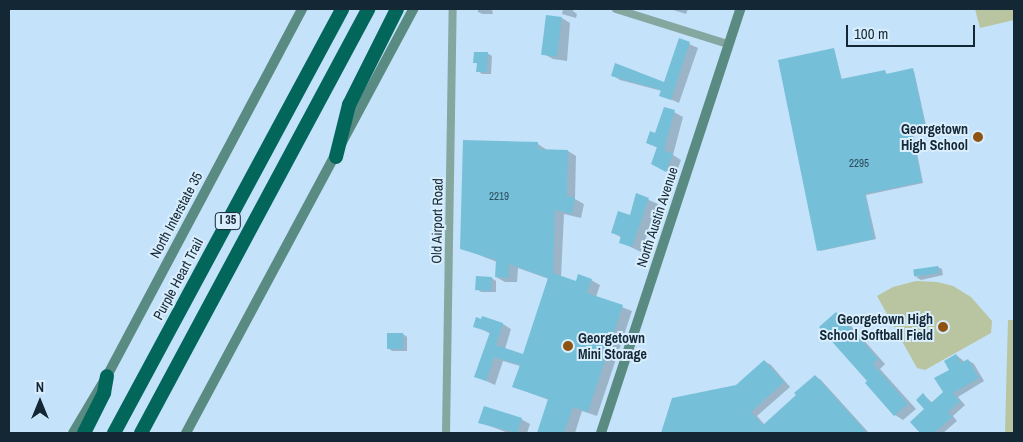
<!DOCTYPE html>
<html>
<head>
<meta charset="utf-8">
<style>
	body { margin:0 }
	#map { position:relative; width:1023px; height:442px; overflow:hidden; background:#c4e2f9; font-family:"Archivo Narrow",sans-serif }
	div>[style] { position:absolute }
	.green>* { inset:0; background:#b9c4a0 }
	.shadow>* { inset:0; background:#0003 }
	.building>* { inset:0; background:#75c0d8; transform-origin:0 0 }
	.minor>* { height:8px; margin:-4px; padding:0 4px; transform-origin:4px; border-radius:4px; background:#86a6a0 }
	.secondary>* { height:10px; margin:-5px; padding:0 5px; transform-origin:5px; border-radius:5px; background:#598b82 }
	.motorway>* { height:14px; margin:-7px; padding:0 7px; transform-origin:7px; border-radius:7px; background:#02665a }
	.dots>* { width:14px; height:14px; translate:-50% -50%; box-sizing:border-box; border:2px solid #d9eefd; border-radius:50% }
	span { translate:-50% -50%; white-space:nowrap; text-align:center; line-height:1.15; -webkit-text-stroke:4px #d9eefd; paint-order:stroke }
	.number-label { font-size:11px; color:#2c4d5e }
	.number-label span { -webkit-text-stroke-width:0 }
	.shield-label span { padding:1px 4px; background:#d9eefd; border:1px solid; border-radius:4px; -webkit-text-stroke-width:0 }
	.shield-label { font-size:12px; color:#132735; font-weight:700 }
	.poi-label { font-size:14px; color:#132735; font-weight:700 }
	.right { translate:-100% -50%; text-align:right }
	.left { translate:0 -50%; text-align:left }
	.street-label { font-size:14px; color:#132735 }
	.frame { position:absolute; inset:0; border:10px solid #132735; pointer-events:none }
	.north { position:absolute; left:15px; top:377px; width:50px; height:50px; -webkit-text-stroke:4px #d9eefd; paint-order:stroke; rotate:0deg; font-size:14px; font-weight:700; line-height:20px; text-align:center; color:#132735 }
	.north::after { content:''; display:block; margin:auto; width:18px; height:22px; background:#132735; clip-path:polygon(50% 0,100% 100%,50% 72%,0 100%) }
	.scale { position:absolute; left:846px; top:25px; width:129px; height:22px; box-sizing:border-box; border:2px solid #132735; border-top:0; padding-left:6px; font-size:15px; line-height:18px; white-space:nowrap; color:#132735; -webkit-text-stroke:4px #d9eefd; paint-order:stroke }
</style>
</head>
<body>
<div id="map">
	<div class="green">
		<div style="clip-path:polygon(975px 9px,1014px 9px,1014px 20px,980px 28px)"></div>
		<div style="clip-path:polygon(916px 281px,937px 282px,953px 286px,971px 297px,992px 321px,991px 333px,925px 370px,917px 368px,877px 296px,893px 287px)"></div>
		<div style="clip-path:polygon(1008px 320px,1014px 320px,1014px 433px,1005px 433px)"></div>
	</div>
	<div class="shadow">
		<div style="clip-path:polygon(478px 9px,492px 9px,493px 14px,482px 14px,478px 12px)"></div>
		<div style="clip-path:polygon(563px 9px,573px 9px,573px 11px,577px 14px,576px 18px,562px 14px)"></div>
		<div style="clip-path:polygon(670px 9px,688px 9px,686px 14px)"></div>
		<div style="clip-path:polygon(562px 18px,570px 23px,567px 61px,553px 59px,544px 54px)"></div>
		<div style="clip-path:polygon(680px 40px,698px 48px,679px 103px,661px 95px,662px 91px,620px 80px,612px 75px,665px 83px)"></div>
		<div style="clip-path:polygon(834px 49px,842px 80px,885px 71px,887px 75px,914px 71px,927px 130px,913px 133px,923px 183px,866px 195px,876px 239px,820px 251px)"></div>
		<div style="clip-path:polygon(487px 53px,492px 56px,491px 74px,482px 74px,478px 71px,478px 64px,475px 62px)"></div>
		<div style="clip-path:polygon(674px 112px,683px 117px,673px 155px,681px 160px,675px 176px,652px 163px,658px 148px,647px 143px)"></div>
		<div style="clip-path:polygon(538px 144px,547px 150px,568px 151px,576px 156px,575px 199px,584px 204px,581px 218px,564px 214px,561px 277px,577px 283px,591px 280px,600px 285px,596px 297px,632px 311px,597px 416px,582px 411px,575px 433px,538px 433px,549px 400px,514px 387px,520px 366px,503px 361px,495px 385px,475px 376px,491px 334px,475px 326px,482px 320px,503px 324px,511px 329px,505px 349px,524px 355px,549px 279px,518px 268px,517px 282px,505px 282px,496px 277px,497px 262px,461px 248px)"></div>
		<div style="clip-path:polygon(637px 195px,658px 204px,641px 252px,620px 242px,622px 238px,612px 232px,630px 217px)"></div>
		<div style="clip-path:polygon(938px 267px,942px 269px,943px 275px,921px 280px,916px 277px)"></div>
		<div style="clip-path:polygon(477px 278px,492px 278px,496px 281px,496px 292px,481px 292px,477px 289px)"></div>
		<div style="clip-path:polygon(836px 313px,844px 318px,885px 364px,880px 369px,916px 409px,903px 420px,895px 415px,867px 383px,869px 381px)"></div>
		<div style="clip-path:polygon(403px 334px,407px 337px,407px 351px,392px 351px,388px 348px)"></div>
		<div style="clip-path:polygon(956px 355px,965px 362px,968px 360px,974px 364px,984px 381px,958px 397px,965px 405px,953px 416px,957px 421px,943px 433px,921px 433px,911px 422px,926px 409px,923px 395px,933px 403px,944px 393px)"></div>
		<div style="clip-path:polygon(764px 361px,771px 365px,790px 387px,757px 416px,765px 425px,798px 396px,815px 376px,821px 380px,869px 433px,662px 433px,673px 399px,737px 386px)"></div>
		<div style="clip-path:polygon(521px 419px,530px 424px,527px 433px,508px 433px,480px 422px)"></div>
	</div>
	<div class="building">
		<div style="left:546px;top:15px;width:16px;height:40px;rotate:7deg"></div>
		<div style="clip-path:polygon(679px 38px,690px 42px,671px 100px,659px 96px,661px 90px,611px 76px,615px 63px,664px 82px)"></div>
		<div style="clip-path:polygon(834px 48px,841px 79px,885px 70px,886px 74px,913px 68px,926px 130px,912px 133px,922px 182px,865px 194px,874px 239px,817px 251px,778px 60px)"></div>
		<div style="clip-path:polygon(474px 52px,488px 52px,487px 72px,476px 72px,477px 63px,473px 63px)"></div>
		<div style="clip-path:polygon(664px 107px,675px 110px,664px 150px,673px 154px,666px 172px,651px 164px,657px 147px,646px 143px,650px 131px,655px 133px)"></div>
		<div style="clip-path:polygon(463px 140px,538px 142px,538px 149px,568px 150px,567px 196px,575px 198px,572px 214px,555px 210px,553px 273px,576px 281px,578px 274px,592px 279px,587px 293px,623px 305px,588px 412px,573px 407px,564px 433px,537px 433px,548px 399px,512px 387px,520px 365px,494px 357px,486px 381px,474px 377px,490px 332px,473px 327px,476px 317px,481px 319px,482px 316px,503px 323px,496px 345px,523px 354px,548px 278px,509px 264px,509px 278px,495px 277px,496px 260px,460px 249px)"></div>
		<div style="clip-path:polygon(636px 193px,649px 198px,632px 247px,619px 243px,621px 236px,611px 233px,618px 211px,630px 215px)"></div>
		<div style="left:938px;top:266px;width:7px;height:25px;rotate:82deg"></div>
		<div style="left:476px;top:276px;width:16px;height:14px;rotate:4deg"></div>
		<div style="clip-path:polygon(836px 312px,878px 359px,873px 364px,908px 404px,894px 416px,865px 383px,867px 381px,819px 327px)"></div>
		<div style="left:387px;top:333px;width:16px;height:16px"></div>
		<div style="clip-path:polygon(956px 354px,961px 363px,968px 359px,979px 378px,953px 393px,960px 401px,948px 412px,952px 417px,934px 433px,920px 433px,910px 422px,924px 409px,916px 400px,923px 393px,931px 403px,943px 392px,934px 378px,949px 370px,944px 361px)"></div>
		<div style="clip-path:polygon(764px 360px,784px 382px,751px 412px,763px 425px,796px 395px,794px 393px,815px 375px,867px 433px,661px 433px,672px 398px,736px 385px)"></div>
		<div style="clip-path:polygon(484px 406px,522px 418px,517px 433px,478px 423px)"></div>
	</div>
	<div class="minor">
		<div style="left:616px;top:9px;width:117px;rotate:17.4deg"></div>
		<div style="left:446px;top:433px;width:424px;rotate:-89.1deg"></div>
	</div>
	<div class="secondary">
		<div style="left:73px;top:433px;width:66px;rotate:-59.2deg"></div>
		<div style="left:107px;top:376px;width:416px;rotate:-62deg"></div>
		<div style="left:186px;top:433px;width:481px;rotate:-61.8deg"></div>
		<div style="left:601px;top:433px;width:446px;rotate:-71.8deg"></div>
	</div>
	<div class="motorway">
		<div style="left:336px;top:157px;width:54px;rotate:-76deg"></div>
		<div style="left:349px;top:105px;width:107px;rotate:-63.4deg"></div>
		<div style="left:84px;top:433px;width:45px;rotate:-63.4deg"></div>
		<div style="left:104px;top:393px;width:17px;rotate:-80deg"></div>
		<div style="left:114px;top:433px;width:481px;rotate:-61.7deg"></div>
		<div style="left:141px;top:433px;width:481px;rotate:-61.8deg"></div>
	</div>
	<div class="dots">
		<div style="left:978px;top:137px;background:#8e5211"></div>
		<div style="left:943px;top:327px;background:#8e5211"></div>
		<div style="left:568px;top:346px;background:#8e5211"></div>
	</div>
	<div class="number-label">
		<span style="left:859px;top:163px">2295</span>
		<span style="left:499px;top:196px">2219</span>
	</div>
	<div class="shield-label">
		<span style="left:228px;top:221px">I 35</span>
	</div>
	<div class="poi-label">
		<span class="right" style="left:968px;top:137px">Georgetown<br>High School</span>
		<span class="right" style="left:933px;top:327px">Georgetown High<br>School Softball Field</span>
		<span class="left" style="left:578px;top:346px">Georgetown<br>Mini Storage</span>
	</div>
	<div class="street-label">
		<span style="left:176px;top:215px;rotate:-62deg">North Interstate 35</span>
		<span style="left:657px;top:217px;rotate:-72deg">North Austin Avenue</span>
		<span style="left:437px;top:221px;rotate:-89deg">Old Airport Road</span>
		<span style="left:178px;top:279px;rotate:-62deg">Purple Heart Trail</span>
	</div>
	<div class="frame"></div>
	<div class="north">N</div>
	<div class="scale">100 m</div>
</div>
</body>
</html>
